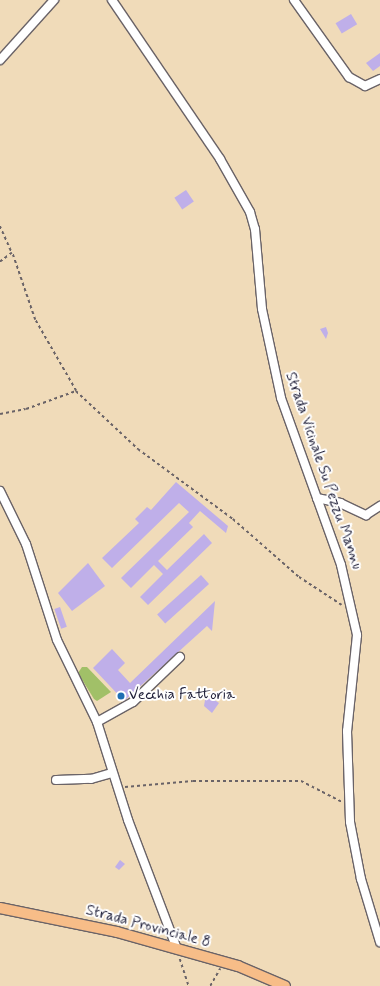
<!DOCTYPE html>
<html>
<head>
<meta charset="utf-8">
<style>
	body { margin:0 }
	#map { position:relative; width:380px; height:986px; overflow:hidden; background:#f0dbb9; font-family:Mynerve,sans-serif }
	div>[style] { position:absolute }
	.green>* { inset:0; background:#a1c068 }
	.building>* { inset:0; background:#bfafe9; transform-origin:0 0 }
	.path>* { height:1.5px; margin-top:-0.75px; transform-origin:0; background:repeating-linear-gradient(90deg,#6a6367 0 3px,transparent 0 6px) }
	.roads { filter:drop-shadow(1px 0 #6a6367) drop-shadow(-1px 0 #6a6367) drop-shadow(0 1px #6a6367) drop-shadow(0 -1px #6a6367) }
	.minor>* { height:8px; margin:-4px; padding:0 4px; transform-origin:4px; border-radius:4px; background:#fff }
	.major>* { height:10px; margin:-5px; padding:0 5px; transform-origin:5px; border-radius:5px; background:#f7bd88 }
	.dots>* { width:11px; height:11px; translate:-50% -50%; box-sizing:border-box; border:2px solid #fff; border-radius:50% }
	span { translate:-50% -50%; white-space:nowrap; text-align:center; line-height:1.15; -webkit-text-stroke:4px #fff; paint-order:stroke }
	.street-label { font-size:15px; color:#22223b }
	.poi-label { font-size:15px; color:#22223b }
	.left { translate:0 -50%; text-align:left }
</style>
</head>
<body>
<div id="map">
	<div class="green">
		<div style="clip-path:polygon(82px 667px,87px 667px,111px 692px,97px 701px,94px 699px,78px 673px)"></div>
	</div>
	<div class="building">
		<div style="left:351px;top:14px;width:12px;height:18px;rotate:59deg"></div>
		<div style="clip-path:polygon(380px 53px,380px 66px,373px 71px,366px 63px)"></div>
		<div style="left:186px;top:190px;width:14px;height:14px;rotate:56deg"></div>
		<div style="clip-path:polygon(326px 327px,328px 333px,326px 339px,320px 329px)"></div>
		<div style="clip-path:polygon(176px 482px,228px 526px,226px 533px,200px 511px,189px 523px,193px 527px,158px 561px,167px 570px,204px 534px,212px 543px,148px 605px,140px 597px,163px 574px,154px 565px,131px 588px,121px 578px,189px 512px,179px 503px,112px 568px,102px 558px,139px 523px,135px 519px,147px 507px,151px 510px)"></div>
		<div style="clip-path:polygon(88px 563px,105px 586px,72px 611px,58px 593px)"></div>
		<div style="left:201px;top:575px;width:12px;height:59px;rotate:48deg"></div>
		<div style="clip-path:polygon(215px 601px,212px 631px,207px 626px,124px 701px,93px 668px,112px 649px,125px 663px,118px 670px,130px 683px)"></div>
		<div style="left:60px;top:607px;width:21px;height:6px;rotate:71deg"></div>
		<div style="clip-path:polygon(206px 694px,219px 703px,212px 713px,204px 706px)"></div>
		<div style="clip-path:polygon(120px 860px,125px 864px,119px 870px,115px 867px)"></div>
	</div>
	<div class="path">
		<div style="left:0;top:226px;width:30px;rotate:66deg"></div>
		<div style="left:12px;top:253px;width:15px;rotate:143deg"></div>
		<div style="left:76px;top:391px;width:85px;rotate:43.1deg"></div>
		<div style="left:138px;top:449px;width:118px;rotate:36.4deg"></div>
		<div style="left:233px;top:519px;width:88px;rotate:41.3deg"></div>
		<div style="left:299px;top:577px;width:51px;rotate:33.1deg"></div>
		<div style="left:0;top:414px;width:26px;rotate:-11deg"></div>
		<div style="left:26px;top:409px;width:53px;rotate:-19.8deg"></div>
		<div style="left:76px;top:391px;width:82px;rotate:-120deg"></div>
		<div style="left:35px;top:320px;width:71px;rotate:-108.9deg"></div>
		<div style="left:125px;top:787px;width:68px;rotate:-5deg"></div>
		<div style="left:193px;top:781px;width:108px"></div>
		<div style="left:301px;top:781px;width:46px;rotate:27.1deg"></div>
		<div style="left:180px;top:959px;width:28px;rotate:72deg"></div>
		<div style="left:210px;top:986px;width:20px;rotate:-60deg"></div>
	</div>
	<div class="roads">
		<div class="minor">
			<div style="left:112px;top:0;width:192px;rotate:55.8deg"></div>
			<div style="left:220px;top:159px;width:61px;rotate:60.5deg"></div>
			<div style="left:250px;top:212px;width:18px;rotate:74deg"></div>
			<div style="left:255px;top:229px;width:80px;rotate:85deg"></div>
			<div style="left:262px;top:309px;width:91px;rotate:77.9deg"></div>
			<div style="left:281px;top:398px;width:177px;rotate:70.2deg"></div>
			<div style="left:341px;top:565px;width:72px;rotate:77.1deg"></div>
			<div style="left:357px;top:635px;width:97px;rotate:95.9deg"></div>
			<div style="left:347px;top:731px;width:91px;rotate:88.1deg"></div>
			<div style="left:350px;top:822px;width:58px;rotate:79.1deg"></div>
			<div style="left:361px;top:879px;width:66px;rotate:73.2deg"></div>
			<div style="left:294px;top:0;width:95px;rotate:54.5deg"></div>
			<div style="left:349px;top:77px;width:18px;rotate:29deg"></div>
			<div style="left:365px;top:86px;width:17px;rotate:-25deg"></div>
			<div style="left:0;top:60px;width:81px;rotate:-48deg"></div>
			<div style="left:0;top:491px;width:59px;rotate:63.9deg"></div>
			<div style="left:26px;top:544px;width:101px;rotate:72.1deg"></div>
			<div style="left:57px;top:640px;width:91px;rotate:64deg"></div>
			<div style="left:97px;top:722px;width:103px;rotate:72.4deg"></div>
			<div style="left:128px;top:820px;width:138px;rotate:69.2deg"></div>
			<div style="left:317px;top:498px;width:24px;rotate:12deg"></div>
			<div style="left:340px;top:503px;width:29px;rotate:25deg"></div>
			<div style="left:366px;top:515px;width:17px;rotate:-33deg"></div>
			<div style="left:97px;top:722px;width:41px;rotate:-29.1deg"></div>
			<div style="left:133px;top:702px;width:65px;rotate:-43.8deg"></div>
			<div style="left:56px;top:780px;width:35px;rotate:-2deg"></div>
			<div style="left:91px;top:779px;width:22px;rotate:-16deg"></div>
		</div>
		<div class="major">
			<div style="left:0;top:908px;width:119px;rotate:11.6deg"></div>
			<div style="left:117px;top:932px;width:126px;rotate:15.7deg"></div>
			<div style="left:238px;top:966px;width:51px;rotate:23.1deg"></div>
		</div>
	</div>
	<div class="dots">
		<div style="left:121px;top:696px;background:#1f6fb2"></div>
	</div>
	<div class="street-label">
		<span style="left:323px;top:471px;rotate:71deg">Strada Vicinale Su Pezzu Mannu</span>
		<span style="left:148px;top:927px;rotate:15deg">Strada Provinciale 8</span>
	</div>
	<div class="poi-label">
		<span class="left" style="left:129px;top:696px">Vecchia Fattoria</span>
	</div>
</div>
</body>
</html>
